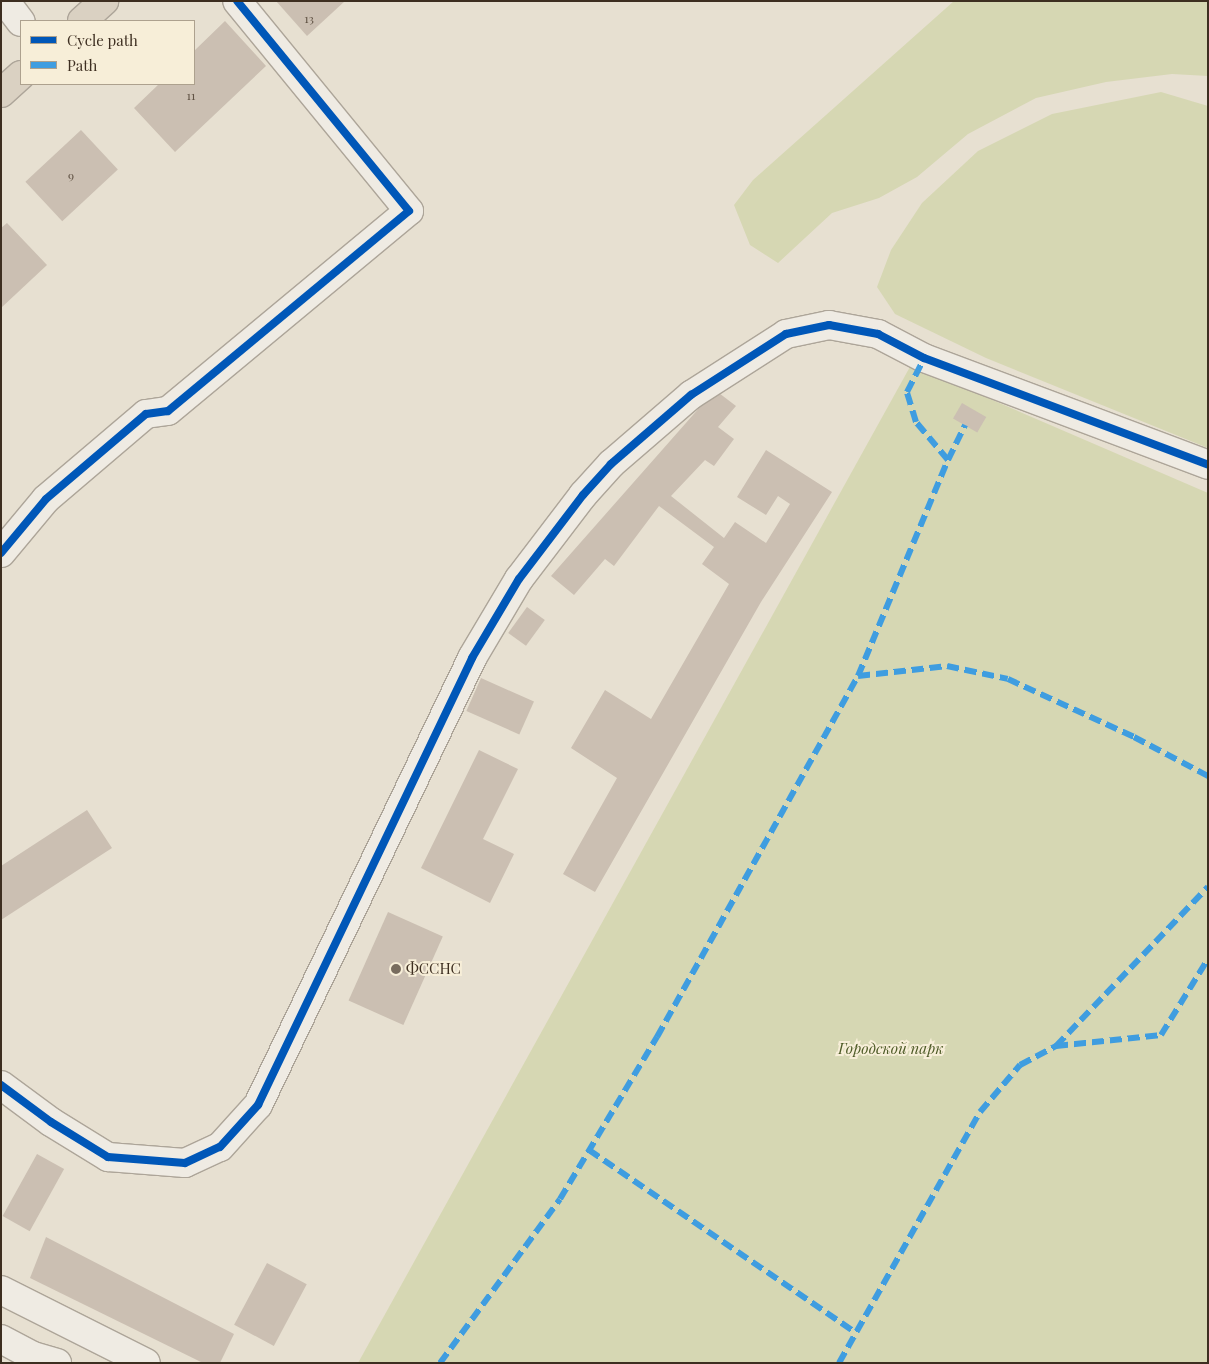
<!DOCTYPE html>
<html>
<head>
<meta charset="utf-8">
<style>
	body { margin:0 }
	#map { position:relative; width:1209px; height:1364px; overflow:hidden; background:#e7e0d1; font-family:"Playfair Display",serif }
	div>[style] { position:absolute }
	.green>* { inset:0; background:#d6d7b3 }
	.building>* { inset:0; background:#cbbfb2; transform-origin:0 0 }
	.roads { filter:drop-shadow(1px 0 #ada599) drop-shadow(-1px 0 #ada599) drop-shadow(0 1px #ada599) drop-shadow(0 -1px #ada599) }
	.minor>* { height:28px; margin:-14px; padding:0 14px; transform-origin:14px; border-radius:14px; background:#efebe3 }
	.highway>* { height:28px; margin:-14px; padding:0 14px; transform-origin:14px; border-radius:14px; background:#dad1c2 }
	.quiet>* { height:6px; margin-top:-3px; transform-origin:0; background:repeating-linear-gradient(90deg,#3f9de0 0 12px,transparent 0 18px) }
	.cycleway>* { height:8px; margin:-4px; padding:0 4px; transform-origin:4px; border-radius:4px; background:#0057b8 }
	.dots>* { width:14px; height:14px; translate:-50% -50%; box-sizing:border-box; border:2px solid #f7eed8; border-radius:50% }
	span { translate:-50% -50%; white-space:nowrap; text-align:center; line-height:1.15; -webkit-text-stroke:4px #f7eed8; paint-order:stroke }
	.number-label { font-size:12px; color:#605244 }
	.number-label span { -webkit-text-stroke-width:0 }
	.poi-label { font-size:15px; color:#3d2e20 }
	.left { translate:0 -50%; text-align:left }
	.park-label { font-size:15px; color:#4d5a26; font-style:italic }
	.frame { position:absolute; inset:0; border:2px solid #3d2e20; pointer-events:none }
	.legend { position:absolute; left:20px; top:20px; width:175px; height:65px; box-sizing:border-box; background:#f7eed8; border:1px solid #ada18e; margin:0; padding:6px 9px; list-style:none; font-size:15px; color:#3d2e20 }
	.legend li { display:flex; align-items:center; gap:10px; height:25px }
	.legend b { width:25px; border:1px solid #ada18e }
</style>
</head>
<body>
<div id="map">
	<div class="green">
		<div style="clip-path:polygon(954px 1px,1208px 1px,1208px 76px,1172px 74px,1106px 82px,1036px 98px,968px 134px,917px 177px,879px 198px,832px 213px,778px 263px,750px 245px,734px 205px,753px 180px)"></div>
		<div style="clip-path:polygon(1161px 92px,1208px 106px,1208px 448px,986px 358px,895px 314px,877px 287px,891px 250px,922px 203px,978px 151px,1052px 114px)"></div>
		<div style="clip-path:polygon(911px 365px,1208px 493px,1208px 1363px,358px 1363px)"></div>
	</div>
	<div class="building">
		<div style="clip-path:polygon(276px 1px,345px 1px,307px 36px)"></div>
		<div style="clip-path:polygon(225px 21px,266px 66px,175px 152px,134px 108px,159px 84px,194px 84px,194px 51px)"></div>
		<div style="left:81px;top:130px;width:54px;height:76px;rotate:47deg"></div>
		<div style="clip-path:polygon(7px 223px,47px 265px,1px 308px,1px 228px)"></div>
		<div style="clip-path:polygon(715px 390px,736px 406px,718px 427px,734px 439px,714px 466px,705px 460px,671px 496px,724px 538px,735px 522px,766px 543px,790px 504px,778px 496px,766px 515px,737px 497px,766px 450px,832px 492px,761px 602px,595px 892px,563px 874px,617px 778px,571px 748px,605px 690px,651px 719px,729px 584px,702px 564px,714px 547px,659px 506px,614px 566px,605px 559px,574px 595px,551px 576px)"></div>
		<div style="left:962px;top:403px;width:28px;height:18px;rotate:30deg"></div>
		<div style="left:527px;top:607px;width:22px;height:32px;rotate:36deg"></div>
		<div style="left:481px;top:678px;width:58px;height:36px;rotate:24deg"></div>
		<div style="clip-path:polygon(479px 750px,518px 769px,483px 839px,514px 854px,490px 903px,421px 868px)"></div>
		<div style="clip-path:polygon(87px 810px,112px 848px,1px 920px,1px 866px)"></div>
		<div style="left:388px;top:912px;width:60px;height:97px;rotate:24deg"></div>
		<div style="left:37px;top:1154px;width:31px;height:71px;rotate:29deg"></div>
		<div style="clip-path:polygon(46px 1237px,234px 1334px,220px 1363px,203px 1363px,30px 1278px)"></div>
		<div style="left:267px;top:1263px;width:45px;height:70px;rotate:28deg"></div>
	</div>
	<div class="roads">
		<div class="minor">
			<div style="left:5px;top:1px;width:26px;rotate:53deg"></div>
			<div style="left:1px;top:553px;width:70px;rotate:-50.2deg"></div>
			<div style="left:46px;top:499px;width:131px;rotate:-40.4deg"></div>
			<div style="left:146px;top:414px;width:22px;rotate:-8deg"></div>
			<div style="left:168px;top:411px;width:313px;rotate:-39.7deg"></div>
			<div style="left:409px;top:211px;width:271px;rotate:-129.3deg"></div>
			<div style="left:1px;top:1085px;width:62px;rotate:36.5deg"></div>
			<div style="left:51px;top:1122px;width:67px;rotate:31.6deg"></div>
			<div style="left:108px;top:1157px;width:77px;rotate:4.5deg"></div>
			<div style="left:185px;top:1163px;width:38px;rotate:-25deg"></div>
			<div style="left:220px;top:1147px;width:57px;rotate:-47.9deg"></div>
			<div style="left:258px;top:1105px;width:496px;rotate:-64.4deg"></div>
			<div style="left:472px;top:658px;width:92px;rotate:-59.3deg"></div>
			<div style="left:519px;top:579px;width:106px;rotate:-52.7deg"></div>
			<div style="left:583px;top:495px;width:42px;rotate:-47.9deg"></div>
			<div style="left:611px;top:464px;width:106px;rotate:-40.8deg"></div>
			<div style="left:691px;top:395px;width:113px;rotate:-32.7deg"></div>
			<div style="left:786px;top:334px;width:44px;rotate:-11.8deg"></div>
			<div style="left:829px;top:325px;width:50px;rotate:10.4deg"></div>
			<div style="left:878px;top:334px;width:52px;rotate:27.6deg"></div>
			<div style="left:924px;top:358px;width:303px;rotate:20.6deg"></div>
			<div style="left:1px;top:1290px;width:162px;rotate:26.7deg"></div>
			<div style="left:1px;top:1339px;width:36px;rotate:28deg"></div>
			<div style="left:33px;top:1356px;width:25px;rotate:16deg"></div>
		</div>
		<div class="highway">
			<div style="left:82px;top:21px;width:30px;rotate:-42deg"></div>
			<div style="left:1px;top:93px;width:27px;rotate:-42deg"></div>
		</div>
	</div>
	<div class="quiet">
		<div style="left:948px;top:460px;width:39px;rotate:-64deg"></div>
		<div style="left:858px;top:676px;width:90px;rotate:-6.4deg"></div>
		<div style="left:947px;top:666px;width:62px;rotate:12deg"></div>
		<div style="left:1008px;top:679px;width:139px;rotate:24.7deg"></div>
		<div style="left:1134px;top:737px;width:84px;rotate:27.8deg"></div>
		<div style="left:1056px;top:1046px;width:220px;rotate:-46.3deg"></div>
		<div style="left:589px;top:1150px;width:322px;rotate:34.4deg"></div>
		<div style="left:440px;top:1363px;width:203px;rotate:-53.8deg"></div>
		<div style="left:560px;top:1199px;width:189px;rotate:-59.1deg"></div>
		<div style="left:657px;top:1037px;width:413px;rotate:-60.9deg"></div>
		<div style="left:858px;top:676px;width:234px;rotate:-67.4deg"></div>
		<div style="left:948px;top:460px;width:50px;rotate:-130.1deg"></div>
		<div style="left:916px;top:422px;width:31px;rotate:-107deg"></div>
		<div style="left:907px;top:392px;width:38px;rotate:-63deg"></div>
		<div style="left:839px;top:1363px;width:288px;rotate:-60.7deg"></div>
		<div style="left:980px;top:1112px;width:62px;rotate:-49.6deg"></div>
		<div style="left:1020px;top:1065px;width:41px;rotate:-27.8deg"></div>
		<div style="left:1056px;top:1046px;width:106px;rotate:-6deg"></div>
		<div style="left:1161px;top:1035px;width:89px;rotate:-58.3deg"></div>
	</div>
	<div class="cycleway">
		<div style="left:1px;top:553px;width:70px;rotate:-50.2deg"></div>
		<div style="left:46px;top:499px;width:131px;rotate:-40.4deg"></div>
		<div style="left:146px;top:414px;width:22px;rotate:-8deg"></div>
		<div style="left:168px;top:411px;width:313px;rotate:-39.7deg"></div>
		<div style="left:409px;top:211px;width:271px;rotate:-129.3deg"></div>
		<div style="left:1px;top:1085px;width:62px;rotate:36.5deg"></div>
		<div style="left:51px;top:1122px;width:67px;rotate:31.6deg"></div>
		<div style="left:108px;top:1157px;width:77px;rotate:4.5deg"></div>
		<div style="left:185px;top:1163px;width:38px;rotate:-25deg"></div>
		<div style="left:220px;top:1147px;width:57px;rotate:-47.9deg"></div>
		<div style="left:258px;top:1105px;width:496px;rotate:-64.4deg"></div>
		<div style="left:472px;top:658px;width:92px;rotate:-59.3deg"></div>
		<div style="left:519px;top:579px;width:106px;rotate:-52.7deg"></div>
		<div style="left:583px;top:495px;width:42px;rotate:-47.9deg"></div>
		<div style="left:611px;top:464px;width:106px;rotate:-40.8deg"></div>
		<div style="left:691px;top:395px;width:113px;rotate:-32.7deg"></div>
		<div style="left:786px;top:334px;width:44px;rotate:-11.8deg"></div>
		<div style="left:829px;top:325px;width:50px;rotate:10.4deg"></div>
		<div style="left:878px;top:334px;width:52px;rotate:27.6deg"></div>
		<div style="left:924px;top:358px;width:303px;rotate:20.6deg"></div>
	</div>
	<div class="dots">
		<div style="left:396px;top:969px;background:#786c5e"></div>
	</div>
	<div class="number-label">
		<span style="left:309px;top:19px">13</span>
		<span style="left:191px;top:96px">11</span>
		<span style="left:71px;top:176px">9</span>
	</div>
	<div class="poi-label">
		<span class="left" style="left:406px;top:969px">ФССНС</span>
	</div>
	<div class="park-label">
		<span style="left:891px;top:1049px">Городской парк</span>
	</div>
	<div class="frame"></div>
	<ul class="legend">
	<li><b style="height:6px;background:#0057b8"></b>Cycle path</li>
	<li><b style="height:6px;background:#3f9de0"></b>Path</li>
	</ul>
</div>
</body>
</html>
